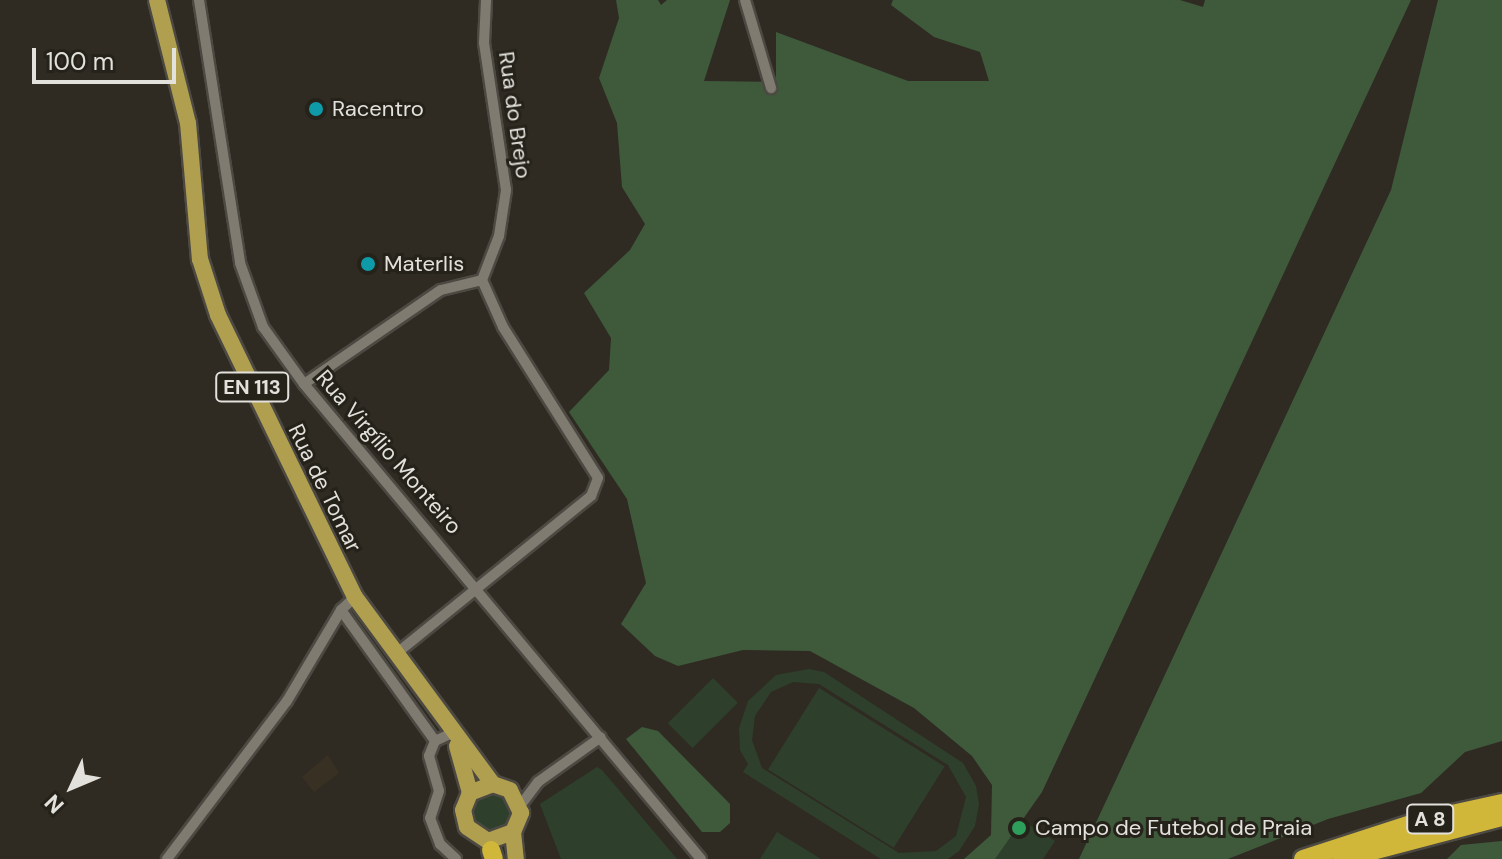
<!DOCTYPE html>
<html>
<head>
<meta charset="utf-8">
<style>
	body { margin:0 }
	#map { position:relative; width:1502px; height:859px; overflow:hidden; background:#2f2b23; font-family:"DM Sans",sans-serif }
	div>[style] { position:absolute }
	.built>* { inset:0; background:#383123 }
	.green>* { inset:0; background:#2e402c; transform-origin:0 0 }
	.round { border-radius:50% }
	.forest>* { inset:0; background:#3e5a3b }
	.roads { filter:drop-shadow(2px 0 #4c4942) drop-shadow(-2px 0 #4c4942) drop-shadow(0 2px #4c4942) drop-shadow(0 -2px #4c4942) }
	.minor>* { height:10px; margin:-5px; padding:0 5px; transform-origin:5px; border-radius:5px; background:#7f7b71 }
	.primary>* { height:16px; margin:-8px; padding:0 8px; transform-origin:8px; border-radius:8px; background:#b09f4f }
	.motorway>* { height:18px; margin:-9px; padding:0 9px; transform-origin:9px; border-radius:9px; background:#d1b739 }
	.dots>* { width:22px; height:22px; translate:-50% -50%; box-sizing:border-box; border:4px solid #25221a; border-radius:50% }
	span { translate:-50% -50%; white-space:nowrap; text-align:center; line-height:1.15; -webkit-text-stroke:6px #25221a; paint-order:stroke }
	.shield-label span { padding:2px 6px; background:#25221a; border:2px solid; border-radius:6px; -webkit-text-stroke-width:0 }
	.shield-label { font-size:20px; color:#e3e1dc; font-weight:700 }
	.poi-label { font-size:22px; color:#e3e1dc }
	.left { translate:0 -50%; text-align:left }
	.street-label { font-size:22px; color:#e3e1dc }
	.north { position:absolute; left:32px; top:747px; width:80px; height:80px; -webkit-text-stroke:6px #25221a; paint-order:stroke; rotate:226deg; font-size:22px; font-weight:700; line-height:32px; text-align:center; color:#e3e1dc }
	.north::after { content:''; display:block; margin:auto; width:28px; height:36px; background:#e3e1dc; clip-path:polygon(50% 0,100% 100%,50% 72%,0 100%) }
	.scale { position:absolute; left:32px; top:48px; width:144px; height:36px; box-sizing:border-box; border:4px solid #e3e1dc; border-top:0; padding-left:10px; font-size:24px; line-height:28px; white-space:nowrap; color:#e3e1dc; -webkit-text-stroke:6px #25221a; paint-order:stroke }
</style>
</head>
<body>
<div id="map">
	<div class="built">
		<div style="clip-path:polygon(328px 755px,339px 773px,314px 792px,302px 777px)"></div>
	</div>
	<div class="green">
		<div style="clip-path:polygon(evenodd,809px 669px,824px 672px,963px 763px,976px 786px,979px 804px,975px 826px,959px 851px,948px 859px,881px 859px,743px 772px,748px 764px,740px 750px,739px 728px,748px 701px,776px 675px,809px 669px,793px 682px,819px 684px,948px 765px,966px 797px,956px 836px,936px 851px,899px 853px,762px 768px,752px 740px,755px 716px,771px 692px,793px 682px)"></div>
		<div style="left:713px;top:678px;width:35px;height:64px;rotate:45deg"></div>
		<div style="left:819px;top:688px;width:148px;height:96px;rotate:32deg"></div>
		<div style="clip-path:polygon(597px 767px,602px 770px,677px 859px,561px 859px,540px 804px)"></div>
		<div class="round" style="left:471px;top:794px;width:40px;height:40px"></div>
		<div style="clip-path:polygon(1012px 814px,1055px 841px,1043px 859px,983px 859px)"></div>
		<div style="clip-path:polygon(777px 832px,821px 859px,760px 859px)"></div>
	</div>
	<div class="forest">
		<div style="clip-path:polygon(616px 0,658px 0,661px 5px,667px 0,730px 0,704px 81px,776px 82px,776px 32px,908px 81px,989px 81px,980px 52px,934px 37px,891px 5px,893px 0,1180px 0,1203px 7px,1205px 0,1411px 0,1042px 792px,995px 859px,964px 859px,991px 835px,992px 785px,972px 756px,914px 708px,810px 651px,743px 650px,678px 666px,655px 656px,621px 624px,646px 583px,627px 499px,569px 412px,609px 370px,611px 338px,584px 293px,630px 250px,645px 224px,622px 187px,617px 123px,599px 78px,619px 18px)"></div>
		<div style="clip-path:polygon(1438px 0,1502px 0,1502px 741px,1465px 752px,1421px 793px,1328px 819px,1228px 859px,1079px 859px,1391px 190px)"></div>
		<div style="clip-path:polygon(642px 727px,658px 731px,730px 804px,730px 823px,720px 832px,702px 832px,626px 739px)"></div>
		<div style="clip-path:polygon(1502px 841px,1502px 859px,1447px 859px,1461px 845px)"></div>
	</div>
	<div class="roads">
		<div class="minor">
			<div style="left:199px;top:0;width:266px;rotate:81.1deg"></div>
			<div style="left:240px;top:263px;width:68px;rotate:70.2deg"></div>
			<div style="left:263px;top:327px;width:70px;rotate:54.3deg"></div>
			<div style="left:304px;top:384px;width:619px;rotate:50.11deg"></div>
			<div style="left:745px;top:0;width:92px;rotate:73.5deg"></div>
			<div style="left:482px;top:280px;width:47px;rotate:-68.9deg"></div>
			<div style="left:499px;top:236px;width:47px;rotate:-81.3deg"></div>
			<div style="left:506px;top:190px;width:149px;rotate:-98.5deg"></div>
			<div style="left:484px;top:43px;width:43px;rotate:-87.3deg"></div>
			<div style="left:304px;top:384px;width:166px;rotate:-34.5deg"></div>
			<div style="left:441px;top:290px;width:42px;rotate:-13.7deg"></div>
			<div style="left:482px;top:280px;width:51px;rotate:65.9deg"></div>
			<div style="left:503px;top:327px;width:178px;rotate:57.8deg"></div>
			<div style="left:598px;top:478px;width:19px;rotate:111deg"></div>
			<div style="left:591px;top:496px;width:252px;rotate:141deg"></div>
			<div style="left:341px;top:610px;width:161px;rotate:54.3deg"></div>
			<div style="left:435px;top:741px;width:19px;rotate:-25deg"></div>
			<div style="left:435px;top:741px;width:16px;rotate:112deg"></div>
			<div style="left:429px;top:756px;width:36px;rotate:74deg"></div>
			<div style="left:439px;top:791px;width:28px;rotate:108deg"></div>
			<div style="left:430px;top:818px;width:28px;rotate:69deg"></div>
			<div style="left:440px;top:844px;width:22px;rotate:43deg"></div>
			<div style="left:520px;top:806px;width:30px;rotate:-53deg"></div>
			<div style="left:538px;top:782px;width:77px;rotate:-35.5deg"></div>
			<div style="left:167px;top:859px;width:198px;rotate:-52.8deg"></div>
			<div style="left:287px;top:701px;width:106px;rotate:-59.3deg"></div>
			<div style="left:341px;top:610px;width:19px;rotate:-43deg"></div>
		</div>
		<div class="primary">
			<div style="left:157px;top:0;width:127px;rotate:75.9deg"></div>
			<div style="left:188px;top:123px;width:137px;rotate:85deg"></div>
			<div style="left:200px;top:259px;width:59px;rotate:72.2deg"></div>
			<div style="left:218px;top:315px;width:314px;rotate:64.1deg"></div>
			<div style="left:355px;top:597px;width:232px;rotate:53.6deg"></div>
			<div style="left:457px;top:746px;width:49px;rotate:74.5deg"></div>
			<div style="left:470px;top:793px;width:18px;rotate:112deg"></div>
			<div style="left:463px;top:810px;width:17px;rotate:77deg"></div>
			<div style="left:467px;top:827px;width:25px;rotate:34deg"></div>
			<div style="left:488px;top:841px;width:27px;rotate:-20deg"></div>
			<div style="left:513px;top:832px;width:21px;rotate:-67deg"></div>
			<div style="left:521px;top:813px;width:25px;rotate:-116deg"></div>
			<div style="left:510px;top:790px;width:18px;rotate:-161deg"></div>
			<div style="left:493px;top:784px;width:25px;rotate:159deg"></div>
			<div style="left:513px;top:832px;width:27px;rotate:84deg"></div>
		</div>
		<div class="motorway">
			<div style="left:491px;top:850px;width:9px;rotate:72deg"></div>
			<div style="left:1303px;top:859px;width:123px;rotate:-18deg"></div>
			<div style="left:1420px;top:821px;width:84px;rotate:-12.4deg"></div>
			<div style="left:1342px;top:859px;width:165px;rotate:-14.7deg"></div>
		</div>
	</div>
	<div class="dots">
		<div style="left:316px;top:109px;background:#0f9aa8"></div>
		<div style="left:368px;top:264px;background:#0f9aa8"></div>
		<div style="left:1019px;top:828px;background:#2e9e5b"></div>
	</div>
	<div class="shield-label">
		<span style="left:252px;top:387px">EN 113</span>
		<span style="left:1430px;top:819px">A 8</span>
	</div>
	<div class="poi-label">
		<span class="left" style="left:332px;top:109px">Racentro</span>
		<span class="left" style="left:384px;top:264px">Materlis</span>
		<span class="left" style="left:1035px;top:828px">Campo de Futebol de Praia</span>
	</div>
	<div class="street-label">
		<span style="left:515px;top:115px;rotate:82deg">Rua do Brejo</span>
		<span style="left:389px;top:452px;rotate:49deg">Rua Virgílio Monteiro</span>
		<span style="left:325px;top:488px;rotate:64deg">Rua de Tomar</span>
	</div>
	<div class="north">N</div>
	<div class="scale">100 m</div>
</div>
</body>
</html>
